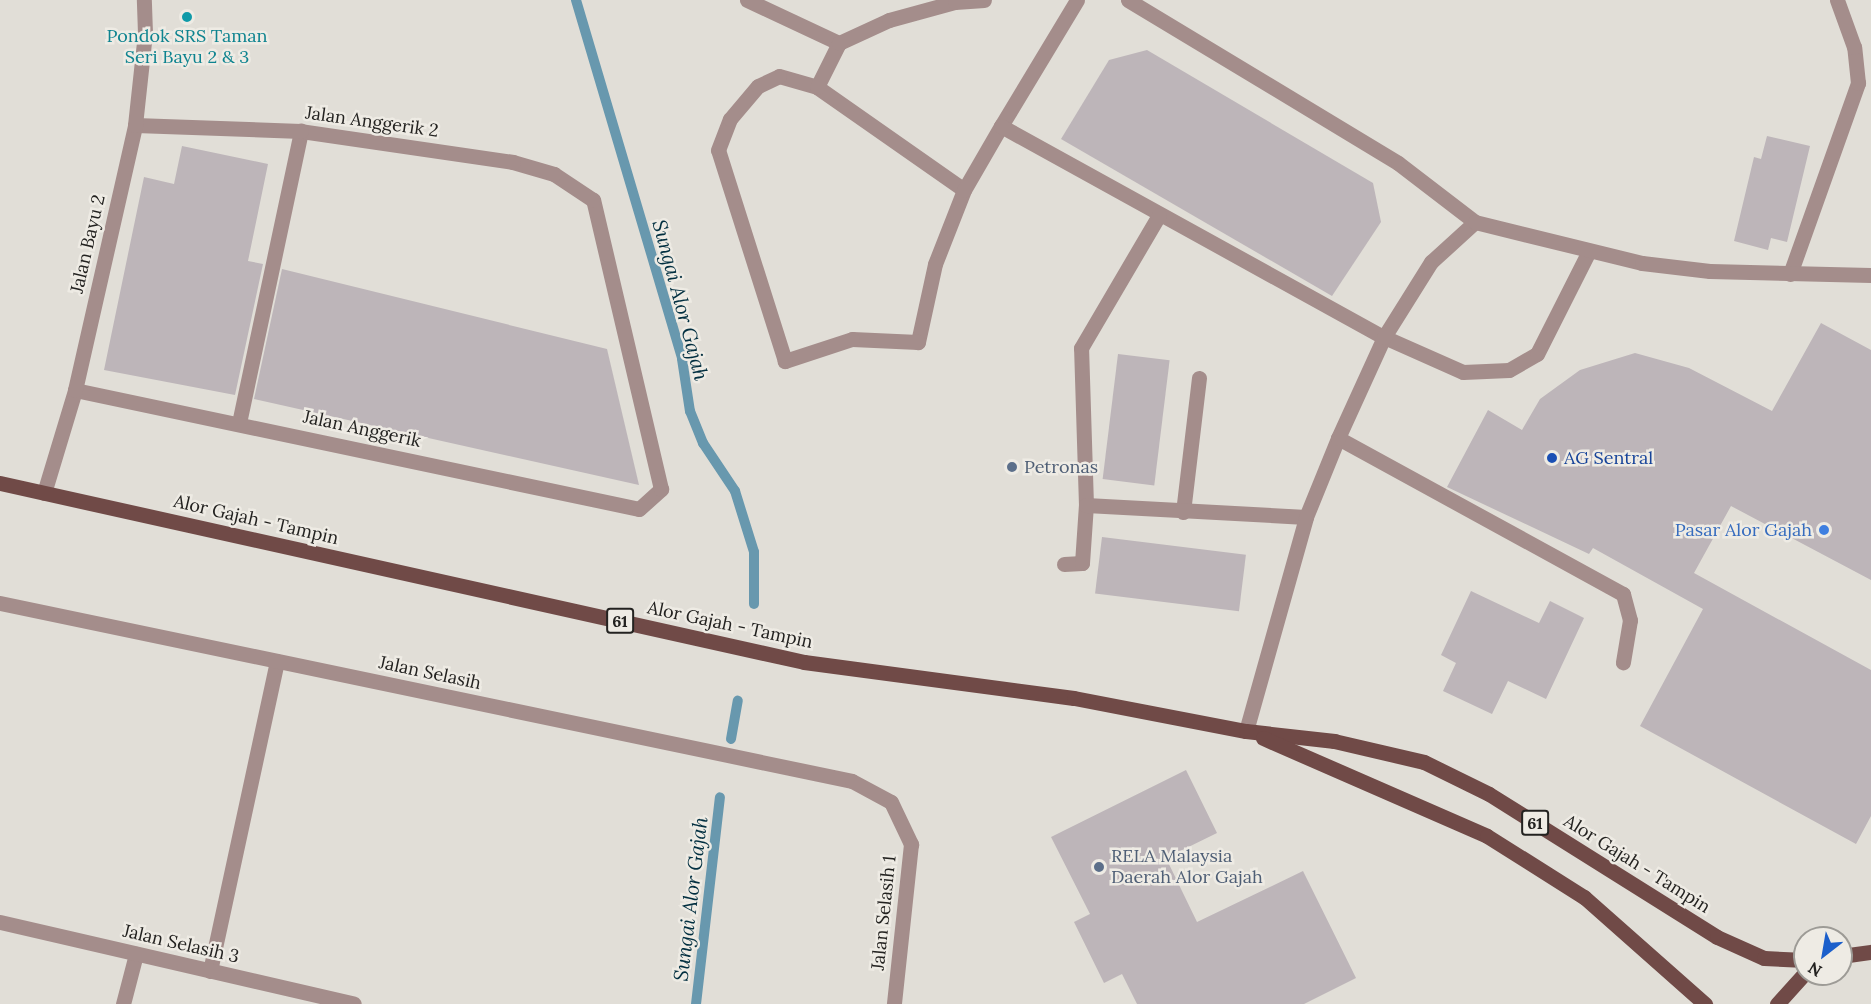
<!DOCTYPE html>
<html>
<head>
<meta charset="utf-8">
<style>
	body { margin:0 }
	#map { position:relative; width:1871px; height:1004px; overflow:hidden; background:#e1ded7; font-family:Lora,serif }
	div>[style] { position:absolute }
	.stream>* { height:10px; margin:-5px; padding:0 5px; transform-origin:5px; border-radius:5px; background:#6898ae }
	.building>* { inset:0; background:#bdb5b9; transform-origin:0 0 }
	.service>* { height:15px; margin:-7.5px; padding:0 7.5px; transform-origin:7.5px; border-radius:7.5px; background:#a48d8b }
	.minor>* { height:15px; margin:-7.5px; padding:0 7.5px; transform-origin:7.5px; border-radius:7.5px; background:#a48d8b }
	.tertiary>* { height:15px; margin:-7.5px; padding:0 7.5px; transform-origin:7.5px; border-radius:7.5px; background:#a48d8b }
	.primary>* { height:15px; margin:-7.5px; padding:0 7.5px; transform-origin:7.5px; border-radius:7.5px; background:#704a47 }
	.dots>* { width:16px; height:16px; translate:-50% -50%; box-sizing:border-box; border:3px solid #eeebe4; border-radius:50% }
	span { translate:-50% -50%; white-space:nowrap; text-align:center; line-height:1.15; -webkit-text-stroke:5px #eeebe4; paint-order:stroke }
	.shield-label span { padding:2px 4px; background:#eeebe4; border:2px solid; border-radius:4px; -webkit-text-stroke-width:0 }
	.shield-label { font-size:16px; color:#232220; font-weight:700 }
	.culture-label { font-size:18px; color:#0d838f }
	.street-label { font-size:18px; color:#232220 }
	.transit-label { font-size:18px; color:#164399 }
	.left { translate:0 -50%; text-align:left }
	.service-label { font-size:18px; color:#4e5e75 }
	.shop-label { font-size:18px; color:#366cbe }
	.right { translate:-100% -50%; text-align:right }
	.water-label { font-size:20px; color:#022f40; font-style:italic }
	.north { position:absolute; left:1793px; top:926px; width:60px; height:60px; box-sizing:border-box; background:#eeebe4; border:2px solid #9d9b96; border-radius:50%; rotate:211deg; font-size:16px; font-weight:700; line-height:24px; text-align:center; color:#232220 }
	.north::after { content:''; display:block; margin:auto; width:21px; height:27px; background:#1b5fcb; clip-path:polygon(50% 0,100% 100%,50% 72%,0 100%) }
</style>
</head>
<body>
<div id="map">
	<div class="stream">
		<div style="left:576px;top:0;width:374px;rotate:73.5deg"></div>
		<div style="left:682px;top:359px;width:53px;rotate:81.3deg"></div>
		<div style="left:690px;top:411px;width:35px;rotate:68deg"></div>
		<div style="left:703px;top:443px;width:58px;rotate:56.3deg"></div>
		<div style="left:735px;top:491px;width:64px;rotate:72.7deg"></div>
		<div style="left:754px;top:552px;width:52px;rotate:90deg"></div>
		<div style="left:731px;top:739px;width:39px;rotate:-80deg"></div>
		<div style="left:696px;top:1004px;width:208px;rotate:-83.4deg"></div>
	</div>
	<div class="building">
		<div style="clip-path:polygon(1147px 50px,1373px 183px,1381px 222px,1332px 296px,1061px 139px,1109px 60px)"></div>
		<div style="clip-path:polygon(1767px 136px,1810px 146px,1787px 242px,1771px 238px,1768px 250px,1734px 241px,1754px 157px,1761px 159px)"></div>
		<div style="clip-path:polygon(182px 146px,268px 164px,248px 261px,263px 264px,235px 395px,104px 370px,144px 177px,174px 184px)"></div>
		<div style="clip-path:polygon(282px 269px,607px 349px,639px 485px,254px 399px)"></div>
		<div style="clip-path:polygon(1821px 323px,1871px 350px,1871px 580px,1731px 506px,1694px 573px,1871px 670px,1871px 816px,1856px 844px,1640px 726px,1703px 609px,1593px 548px,1589px 554px,1447px 487px,1488px 410px,1522px 430px,1540px 399px,1580px 370px,1635px 353px,1689px 368px,1772px 411px)"></div>
		<div style="left:1118px;top:354px;width:52px;height:126px;rotate:7deg"></div>
		<div style="left:1102px;top:537px;width:145px;height:57px;rotate:7deg"></div>
		<div style="clip-path:polygon(1471px 591px,1539px 623px,1550px 601px,1584px 618px,1546px 699px,1508px 681px,1492px 714px,1443px 691px,1456px 663px,1441px 655px)"></div>
		<div style="clip-path:polygon(1186px 770px,1217px 833px,1166px 858px,1197px 922px,1303px 871px,1356px 978px,1304px 1004px,1137px 1004px,1122px 974px,1104px 983px,1074px 922px,1090px 914px,1051px 837px)"></div>
	</div>
	<div class="service">
		<div style="left:747px;top:0;width:102px;rotate:25.1deg"></div>
		<div style="left:779px;top:76px;width:40px;rotate:16deg"></div>
		<div style="left:817px;top:87px;width:179px;rotate:35deg"></div>
		<div style="left:964px;top:190px;width:79px;rotate:111.4deg"></div>
		<div style="left:935px;top:264px;width:80px;rotate:102.3deg"></div>
		<div style="left:918px;top:342px;width:66px;rotate:-177.4deg"></div>
		<div style="left:852px;top:339px;width:71px;rotate:161.8deg"></div>
		<div style="left:785px;top:361px;width:221px;rotate:-107.6deg"></div>
		<div style="left:718px;top:150px;width:33px;rotate:-69deg"></div>
		<div style="left:730px;top:119px;width:43px;rotate:-49.7deg"></div>
		<div style="left:758px;top:86px;width:23px;rotate:-25deg"></div>
		<div style="left:817px;top:87px;width:49px;rotate:-63.4deg"></div>
		<div style="left:839px;top:43px;width:55px;rotate:-24.7deg"></div>
		<div style="left:889px;top:20px;width:68px;rotate:-15.3deg"></div>
		<div style="left:955px;top:2px;width:29px;rotate:-4deg"></div>
		<div style="left:1001px;top:126px;width:147px;rotate:-58.9deg"></div>
		<div style="left:964px;top:190px;width:74px;rotate:-60deg"></div>
		<div style="left:1001px;top:126px;width:437px;rotate:28.9deg"></div>
		<div style="left:1384px;top:337px;width:86px;rotate:23.9deg"></div>
		<div style="left:1463px;top:372px;width:46px;rotate:-2.5deg"></div>
		<div style="left:1509px;top:370px;width:32px;rotate:-30deg"></div>
		<div style="left:1537px;top:354px;width:113px;rotate:-63.2deg"></div>
		<div style="left:1790px;top:274px;width:203px;rotate:-70.4deg"></div>
		<div style="left:1858px;top:83px;width:36px;rotate:-96deg"></div>
		<div style="left:1854px;top:47px;width:50px;rotate:-109.9deg"></div>
		<div style="left:239px;top:423px;width:299px;rotate:-78deg"></div>
		<div style="left:1338px;top:438px;width:325px;rotate:28.7deg"></div>
		<div style="left:1623px;top:594px;width:27px;rotate:75deg"></div>
		<div style="left:1630px;top:620px;width:43px;rotate:99.5deg"></div>
		<div style="left:1086px;top:505px;width:157px;rotate:-91.8deg"></div>
		<div style="left:1081px;top:348px;width:154px;rotate:-59.6deg"></div>
		<div style="left:1183px;top:512px;width:135px;rotate:-83.2deg"></div>
		<div style="left:1064px;top:564px;width:18px;rotate:-3deg"></div>
		<div style="left:1082px;top:563px;width:58px;rotate:-86.1deg"></div>
		<div style="left:1086px;top:505px;width:220px;rotate:3.1deg"></div>
		<div style="left:210px;top:971px;width:317px;rotate:-77.8deg"></div>
		<div style="left:123px;top:1004px;width:52px;rotate:-75.4deg"></div>
	</div>
	<div class="minor">
		<div style="left:1128px;top:0;width:315px;rotate:31.1deg"></div>
		<div style="left:1398px;top:163px;width:97px;rotate:37.5deg"></div>
		<div style="left:75px;top:390px;width:576px;rotate:11.91deg"></div>
		<div style="left:639px;top:509px;width:30px;rotate:-42deg"></div>
		<div style="left:661px;top:489px;width:297px;rotate:-103.2deg"></div>
		<div style="left:593px;top:200px;width:47px;rotate:-146.3deg"></div>
		<div style="left:554px;top:174px;width:43px;rotate:-163.7deg"></div>
		<div style="left:513px;top:162px;width:214px;rotate:-171.7deg"></div>
		<div style="left:301px;top:131px;width:166px;rotate:-177.9deg"></div>
		<div style="left:44px;top:493px;width:108px;rotate:-73.2deg"></div>
		<div style="left:75px;top:390px;width:272px;rotate:-77.2deg"></div>
		<div style="left:135px;top:125px;width:93px;rotate:-83.8deg"></div>
		<div style="left:145px;top:33px;width:33px;rotate:-92deg"></div>
		<div style="left:0;top:603px;width:870px;rotate:11.8deg"></div>
		<div style="left:852px;top:781px;width:44px;rotate:28.3deg"></div>
		<div style="left:891px;top:802px;width:47px;rotate:64.5deg"></div>
		<div style="left:911px;top:844px;width:161px;rotate:96.1deg"></div>
		<div style="left:0;top:922px;width:363px;rotate:13deg"></div>
	</div>
	<div class="tertiary">
		<div style="left:1246px;top:731px;width:222px;rotate:-74.3deg"></div>
		<div style="left:1306px;top:517px;width:85px;rotate:-67.9deg"></div>
		<div style="left:1338px;top:438px;width:111px;rotate:-65.5deg"></div>
		<div style="left:1384px;top:337px;width:89px;rotate:-57.9deg"></div>
		<div style="left:1431px;top:262px;width:59px;rotate:-42.3deg"></div>
		<div style="left:1475px;top:222px;width:172px;rotate:13.8deg"></div>
		<div style="left:1642px;top:263px;width:68px;rotate:6.7deg"></div>
		<div style="left:1710px;top:271px;width:161px;rotate:1.4deg"></div>
	</div>
	<div class="primary">
		<div style="left:0;top:483px;width:824px;rotate:12.55deg"></div>
		<div style="left:804px;top:662px;width:272px;rotate:7.6deg"></div>
		<div style="left:1074px;top:698px;width:175px;rotate:10.9deg"></div>
		<div style="left:1246px;top:731px;width:89px;rotate:6.5deg"></div>
		<div style="left:1334px;top:741px;width:92px;rotate:13.1deg"></div>
		<div style="left:1424px;top:762px;width:72px;rotate:26.2deg"></div>
		<div style="left:1489px;top:794px;width:269px;rotate:32.1deg"></div>
		<div style="left:1717px;top:937px;width:51px;rotate:24.1deg"></div>
		<div style="left:1764px;top:958px;width:41px;rotate:2.8deg"></div>
		<div style="left:1263px;top:738px;width:244px;rotate:23.6deg"></div>
		<div style="left:1487px;top:836px;width:115px;rotate:32.2deg"></div>
		<div style="left:1584px;top:897px;width:162px;rotate:41.5deg"></div>
		<div style="left:1841px;top:956px;width:30px;rotate:-8deg"></div>
		<div style="left:1777px;top:1004px;width:42px;rotate:-47.9deg"></div>
	</div>
	<div class="dots">
		<div style="left:187px;top:17px;background:#0f9aa8"></div>
		<div style="left:1552px;top:458px;background:#1a4fb4"></div>
		<div style="left:1012px;top:467px;background:#5c6f8a"></div>
		<div style="left:1824px;top:530px;background:#3f7fe0"></div>
		<div style="left:1099px;top:867px;background:#5c6f8a"></div>
	</div>
	<div class="shield-label">
		<span style="left:620px;top:621px">61</span>
		<span style="left:1535px;top:823px">61</span>
	</div>
	<div class="culture-label">
		<span style="left:187px;top:47px">Pondok SRS Taman<br>Seri Bayu 2 &amp; 3</span>
	</div>
	<div class="street-label">
		<span style="left:372px;top:122px;rotate:8deg">Jalan Anggerik 2</span>
		<span style="left:88px;top:244px;rotate:-77deg">Jalan Bayu 2</span>
		<span style="left:362px;top:429px;rotate:12deg">Jalan Anggerik</span>
		<span style="left:256px;top:520px;rotate:13deg">Alor Gajah - Tampin</span>
		<span style="left:730px;top:625px;rotate:12deg">Alor Gajah - Tampin</span>
		<span style="left:430px;top:673px;rotate:12deg">Jalan Selasih</span>
		<span style="left:1637px;top:864px;rotate:32deg">Alor Gajah - Tampin</span>
		<span style="left:884px;top:913px;rotate:-84deg">Jalan Selasih 1</span>
		<span style="left:181px;top:944px;rotate:13deg">Jalan Selasih 3</span>
	</div>
	<div class="transit-label">
		<span class="left" style="left:1564px;top:458px">AG Sentral</span>
	</div>
	<div class="service-label">
		<span class="left" style="left:1024px;top:467px">Petronas</span>
		<span class="left" style="left:1111px;top:867px">RELA Malaysia<br>Daerah Alor Gajah</span>
	</div>
	<div class="shop-label">
		<span class="right" style="left:1812px;top:530px">Pasar Alor Gajah</span>
	</div>
	<div class="water-label">
		<span style="left:681px;top:300px;rotate:75deg">Sungai Alor Gajah</span>
		<span style="left:690px;top:899px;rotate:-83deg">Sungai Alor Gajah</span>
	</div>
	<div class="north">N</div>
</div>
</body>
</html>
